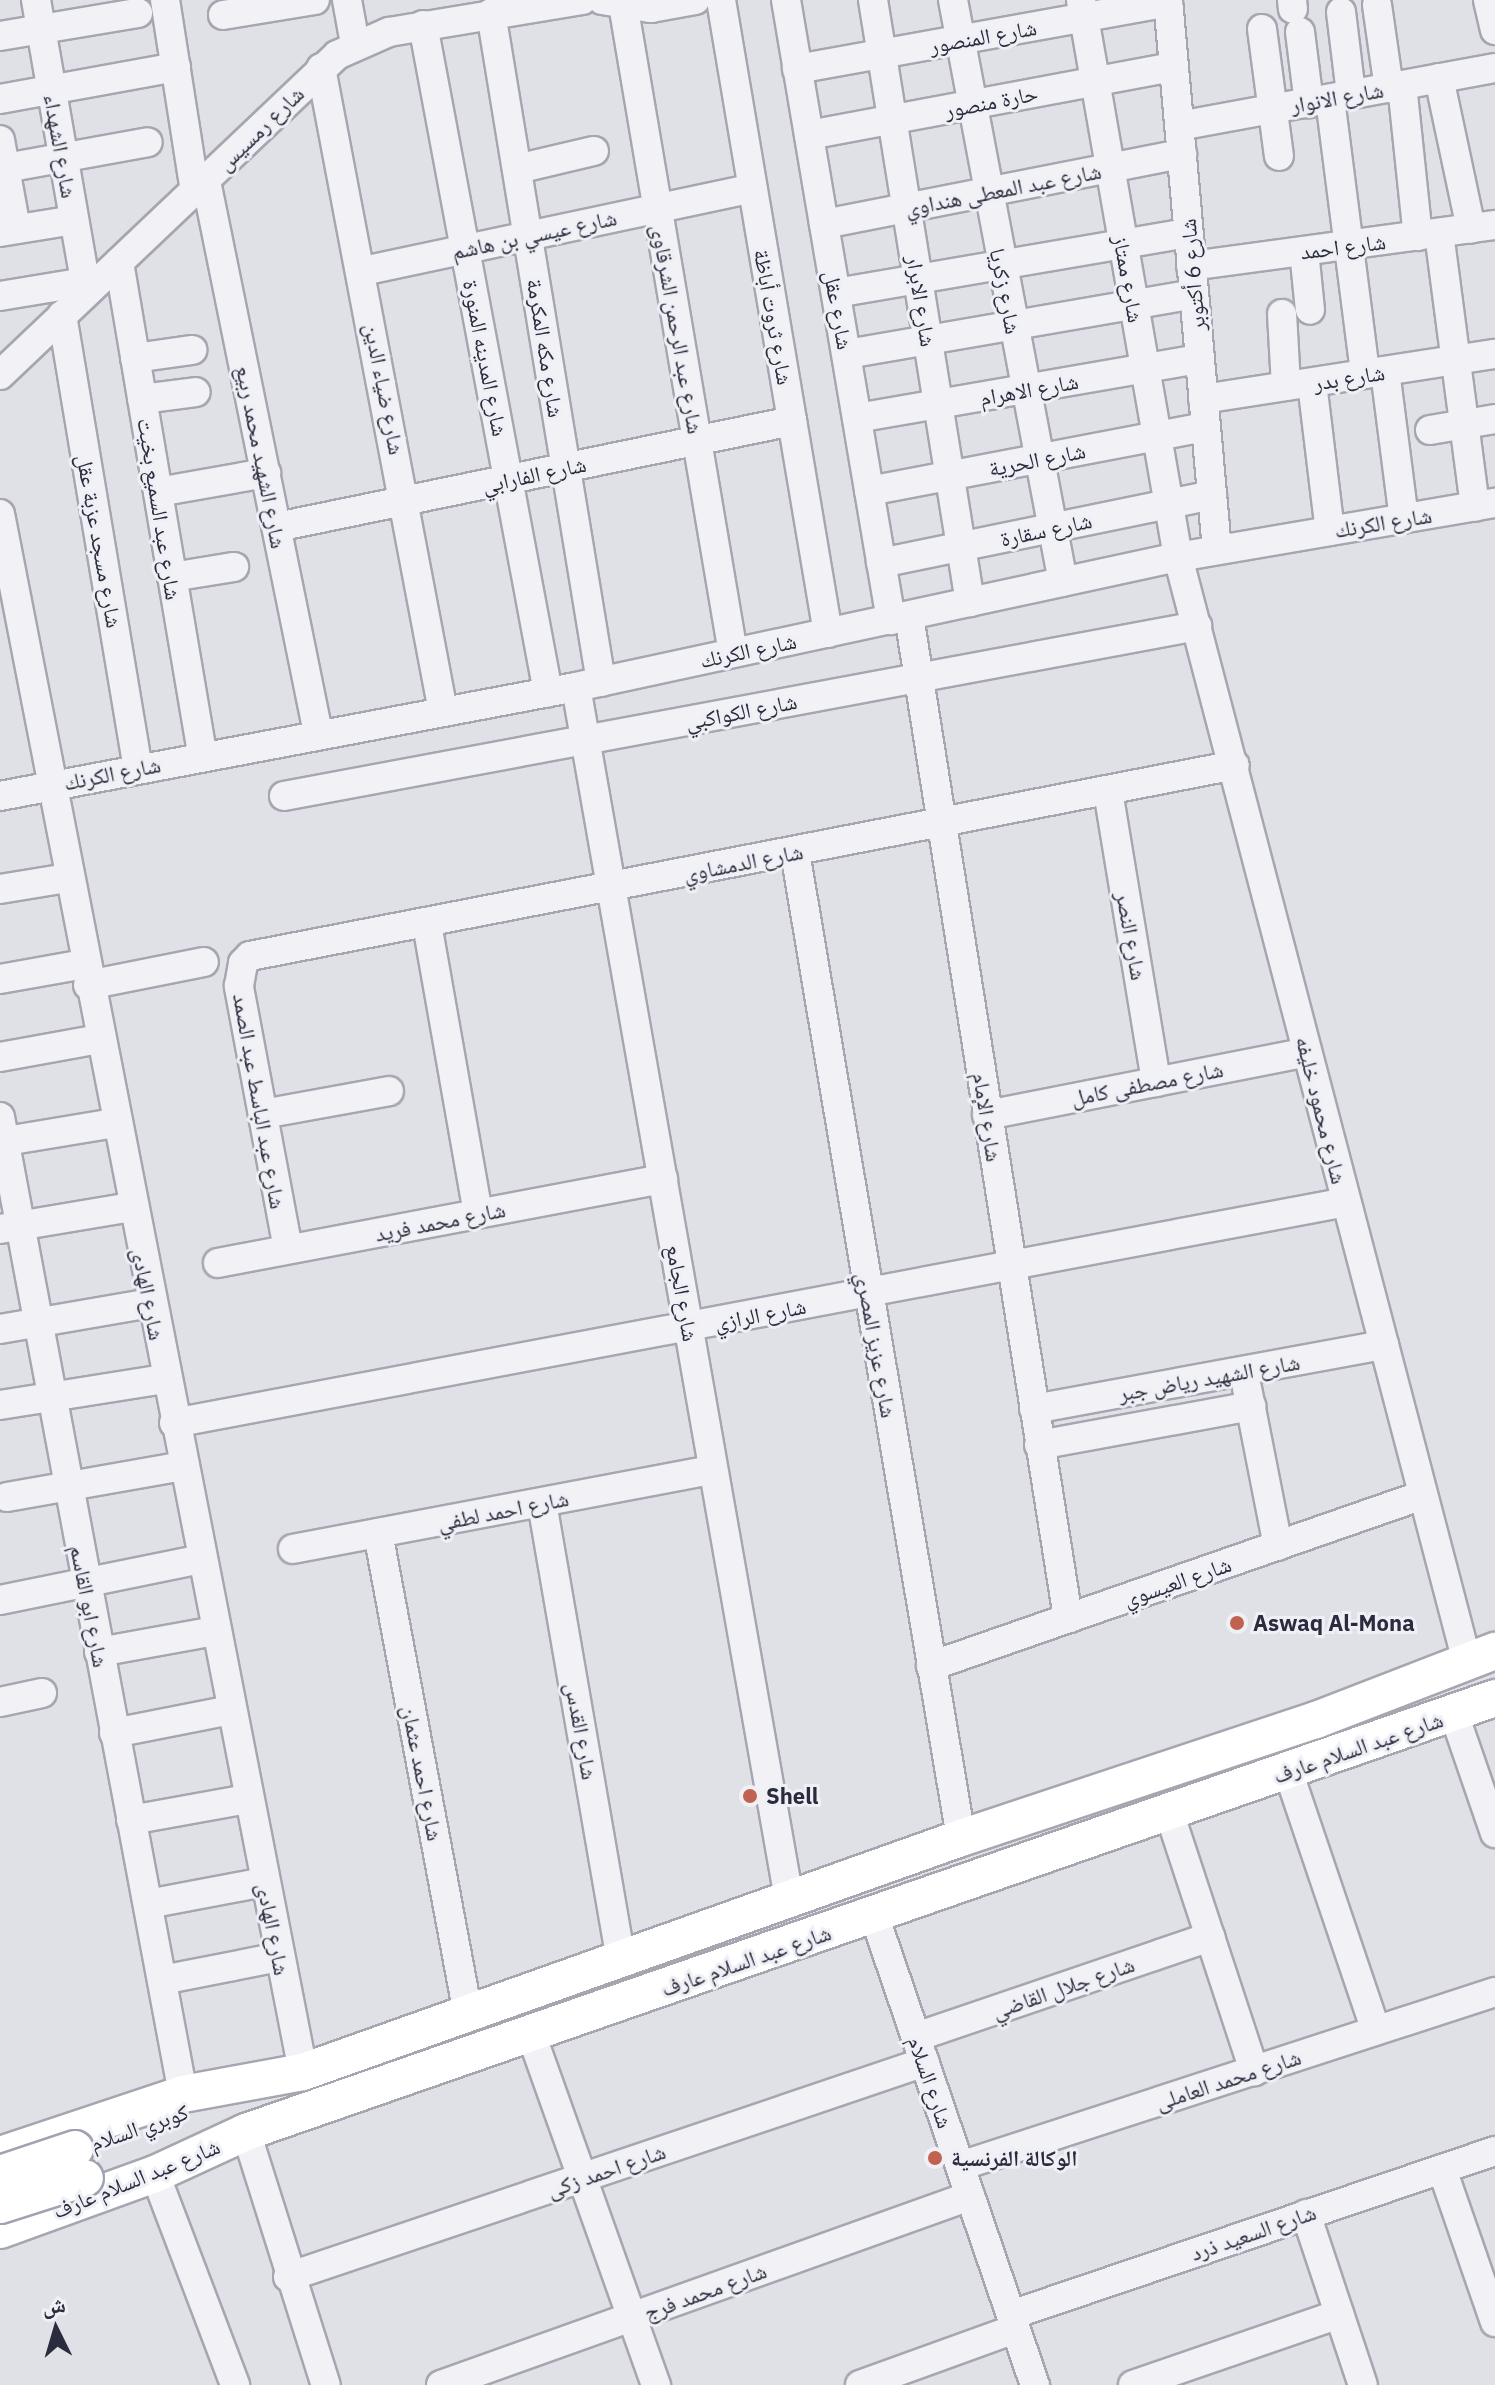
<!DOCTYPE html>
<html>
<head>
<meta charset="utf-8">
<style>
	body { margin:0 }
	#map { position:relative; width:1495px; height:2385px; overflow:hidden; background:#e0e0e7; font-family:"IBM Plex Sans","Noto Naskh Arabic",sans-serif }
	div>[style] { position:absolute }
	.roads { filter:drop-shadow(2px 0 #a6a6b1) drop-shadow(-2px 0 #a6a6b1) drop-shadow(0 2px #a6a6b1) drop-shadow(0 -2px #a6a6b1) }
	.minor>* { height:28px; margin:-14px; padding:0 14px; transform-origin:14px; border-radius:14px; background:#f2f2f6 }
	.major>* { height:36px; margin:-18px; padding:0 18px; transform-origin:18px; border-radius:18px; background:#fff }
	.bridges { filter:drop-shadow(2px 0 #a0a2b2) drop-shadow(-2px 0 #a0a2b2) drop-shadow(0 2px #a0a2b2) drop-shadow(0 -2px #a0a2b2) }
	.major-bridge>* { height:36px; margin:-18px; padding:0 18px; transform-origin:18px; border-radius:18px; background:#fff }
	.dots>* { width:22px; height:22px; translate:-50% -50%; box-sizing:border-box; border:4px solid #eff0f5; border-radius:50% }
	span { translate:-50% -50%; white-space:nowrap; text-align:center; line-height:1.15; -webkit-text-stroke:6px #eff0f5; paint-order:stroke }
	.street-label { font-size:22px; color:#2a2b3d }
	.poi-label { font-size:22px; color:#2a2b3d; font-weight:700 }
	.left { translate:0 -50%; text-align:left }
	.north { position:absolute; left:16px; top:2289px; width:80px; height:80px; -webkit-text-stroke:6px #eff0f5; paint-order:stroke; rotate:355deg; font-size:22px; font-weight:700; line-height:32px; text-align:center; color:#2a2b3d }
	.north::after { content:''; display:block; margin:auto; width:28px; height:36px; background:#2a2b3d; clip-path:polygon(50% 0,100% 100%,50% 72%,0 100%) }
</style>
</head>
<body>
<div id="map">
	<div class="roads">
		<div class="minor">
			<div style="left:36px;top:0;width:296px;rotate:80.1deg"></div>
			<div style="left:165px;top:0;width:193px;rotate:81.1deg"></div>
			<div style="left:347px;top:0;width:45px;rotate:79.7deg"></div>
			<div style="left:602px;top:0;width:50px;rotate:9.3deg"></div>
			<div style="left:651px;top:8px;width:45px;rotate:-10.3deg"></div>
			<div style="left:721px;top:0;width:642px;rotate:80.41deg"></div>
			<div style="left:786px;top:0;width:629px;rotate:80.39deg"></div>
			<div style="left:873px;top:0;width:610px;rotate:80.85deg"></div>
			<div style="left:953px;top:0;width:592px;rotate:79.3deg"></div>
			<div style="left:1081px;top:0;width:565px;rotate:80.12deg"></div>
			<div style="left:1178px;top:557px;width:1142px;rotate:75.34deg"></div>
			<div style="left:1168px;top:0;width:552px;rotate:84.91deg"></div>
			<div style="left:1292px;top:0;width:9px;rotate:84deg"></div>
			<div style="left:1488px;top:0;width:31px;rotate:77deg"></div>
			<div style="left:623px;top:4px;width:658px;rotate:80.38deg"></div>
			<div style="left:1377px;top:5px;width:84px;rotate:81.8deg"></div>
			<div style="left:1341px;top:12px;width:83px;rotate:83deg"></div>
			<div style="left:491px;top:13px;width:678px;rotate:80.66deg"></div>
			<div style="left:223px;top:15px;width:93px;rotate:-9.3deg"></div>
			<div style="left:423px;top:25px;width:679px;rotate:79.39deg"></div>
			<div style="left:1262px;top:29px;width:128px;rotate:82.4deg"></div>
			<div style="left:1300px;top:32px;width:72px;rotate:82.8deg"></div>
			<div style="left:0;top:36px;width:140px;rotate:-9.5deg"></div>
			<div style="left:321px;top:68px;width:654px;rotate:79.26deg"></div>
			<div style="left:797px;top:69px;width:377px;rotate:-10.2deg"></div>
			<div style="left:1439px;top:78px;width:154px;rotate:78deg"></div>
			<div style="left:1402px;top:85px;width:152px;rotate:84deg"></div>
			<div style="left:0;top:99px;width:179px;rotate:-10.3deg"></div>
			<div style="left:1330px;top:99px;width:277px;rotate:82.7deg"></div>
			<div style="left:1179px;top:126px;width:321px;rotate:-10.4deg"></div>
			<div style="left:809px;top:135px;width:371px;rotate:-10.6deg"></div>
			<div style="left:0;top:140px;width:90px;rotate:79.8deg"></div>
			<div style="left:0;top:169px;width:150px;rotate:-10.3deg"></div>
			<div style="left:517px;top:169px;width:79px;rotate:-13.2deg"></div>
			<div style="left:206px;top:181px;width:563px;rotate:78.53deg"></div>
			<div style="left:824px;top:224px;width:365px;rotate:-11.1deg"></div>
			<div style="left:0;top:232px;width:75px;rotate:-9.2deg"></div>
			<div style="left:1439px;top:233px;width:276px;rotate:82.5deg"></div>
			<div style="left:1304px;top:251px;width:59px;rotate:84.2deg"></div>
			<div style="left:119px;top:262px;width:500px;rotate:80.4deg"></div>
			<div style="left:1191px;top:266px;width:307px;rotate:-7.7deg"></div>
			<div style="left:363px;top:271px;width:398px;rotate:-12deg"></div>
			<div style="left:836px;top:293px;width:357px;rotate:-9.7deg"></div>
			<div style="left:0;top:296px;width:86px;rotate:-9.4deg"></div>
			<div style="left:1282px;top:314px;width:72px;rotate:86.8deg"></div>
			<div style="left:62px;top:315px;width:459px;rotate:80.5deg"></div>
			<div style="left:847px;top:354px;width:352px;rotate:-9.8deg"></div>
			<div style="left:135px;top:358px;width:58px;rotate:-8deg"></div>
			<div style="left:1385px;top:371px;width:149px;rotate:82.7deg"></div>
			<div style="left:0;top:375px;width:465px;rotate:-43.5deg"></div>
			<div style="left:337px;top:55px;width:57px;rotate:-23.9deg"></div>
			<div style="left:389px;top:32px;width:196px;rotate:-9.4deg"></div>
			<div style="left:1312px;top:383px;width:149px;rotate:83.1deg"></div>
			<div style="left:142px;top:399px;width:54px;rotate:-7.4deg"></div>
			<div style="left:1203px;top:399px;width:295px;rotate:-8.8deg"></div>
			<div style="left:857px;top:418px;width:348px;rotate:-9.8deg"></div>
			<div style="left:1430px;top:430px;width:66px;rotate:-9.6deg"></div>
			<div style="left:869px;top:491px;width:343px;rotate:-10.8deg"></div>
			<div style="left:158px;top:492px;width:110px;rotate:-10deg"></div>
			<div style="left:0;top:514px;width:1587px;rotate:78.99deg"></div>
			<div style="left:277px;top:527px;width:526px;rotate:-11.63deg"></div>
			<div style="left:881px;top:563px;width:338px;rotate:-11.6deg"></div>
			<div style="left:172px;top:577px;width:63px;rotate:-9.2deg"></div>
			<div style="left:909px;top:616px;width:1015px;rotate:80.98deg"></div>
			<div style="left:576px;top:687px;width:1231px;rotate:80.03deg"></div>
			<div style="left:1108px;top:791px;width:295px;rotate:80.6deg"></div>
			<div style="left:0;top:796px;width:586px;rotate:-10.72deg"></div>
			<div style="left:576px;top:687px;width:616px;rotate:-12.19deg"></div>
			<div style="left:1178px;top:557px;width:322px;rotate:-9.7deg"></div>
			<div style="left:284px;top:796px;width:929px;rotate:-10.55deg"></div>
			<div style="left:795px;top:852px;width:1000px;rotate:80.44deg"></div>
			<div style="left:0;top:889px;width:68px;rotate:-9.3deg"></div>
			<div style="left:427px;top:924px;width:293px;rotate:80deg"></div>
			<div style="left:0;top:979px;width:85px;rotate:-10.1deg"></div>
			<div style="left:88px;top:985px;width:118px;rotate:-11.2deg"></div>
			<div style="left:0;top:1057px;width:101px;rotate:-10.3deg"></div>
			<div style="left:263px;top:1114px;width:128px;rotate:-10.3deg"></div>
			<div style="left:987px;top:1115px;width:326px;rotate:-11.1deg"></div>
			<div style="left:0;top:1117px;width:994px;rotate:79.39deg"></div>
			<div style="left:0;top:1142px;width:117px;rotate:-9.4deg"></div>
			<div style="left:0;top:1229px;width:134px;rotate:-9.5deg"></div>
			<div style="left:288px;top:1249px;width:268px;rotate:-100.6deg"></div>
			<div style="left:239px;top:986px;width:23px;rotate:-80deg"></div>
			<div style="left:243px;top:963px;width:10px;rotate:-45deg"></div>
			<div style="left:250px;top:956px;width:1003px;rotate:-10.97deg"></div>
			<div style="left:218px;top:1263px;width:453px;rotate:-10.7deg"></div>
			<div style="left:0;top:1329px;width:153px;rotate:-9.8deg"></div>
			<div style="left:1247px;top:1388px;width:161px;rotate:78.9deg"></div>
			<div style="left:0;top:1405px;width:167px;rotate:-9deg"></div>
			<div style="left:1034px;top:1409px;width:356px;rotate:-10.4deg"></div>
			<div style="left:174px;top:1423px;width:1193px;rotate:-10.68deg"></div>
			<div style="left:1039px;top:1445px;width:216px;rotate:-10.4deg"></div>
			<div style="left:7px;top:1497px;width:179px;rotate:-10deg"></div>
			<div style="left:542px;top:1503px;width:463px;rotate:80.2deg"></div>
			<div style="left:378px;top:1533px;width:489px;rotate:79.4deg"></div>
			<div style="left:293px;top:1549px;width:426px;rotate:-10.7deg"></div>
			<div style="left:0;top:1600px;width:205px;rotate:-11.5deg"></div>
			<div style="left:99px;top:1652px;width:118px;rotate:-10.3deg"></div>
			<div style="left:931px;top:1666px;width:521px;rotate:-19.17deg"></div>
			<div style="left:0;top:1702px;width:43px;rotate:-12.1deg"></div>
			<div style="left:1454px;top:1714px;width:126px;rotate:71deg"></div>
			<div style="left:114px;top:1733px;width:119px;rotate:-11.1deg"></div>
			<div style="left:1288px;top:1771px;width:274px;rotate:71.3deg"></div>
			<div style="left:1169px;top:1812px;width:273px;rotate:71.8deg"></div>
			<div style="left:131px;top:1820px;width:119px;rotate:-10.2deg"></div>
			<div style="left:148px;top:1904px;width:118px;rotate:-10.7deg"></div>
			<div style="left:874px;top:1915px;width:497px;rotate:71.1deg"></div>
			<div style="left:162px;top:1980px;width:119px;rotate:-11.1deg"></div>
			<div style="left:531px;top:2034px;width:373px;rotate:70.4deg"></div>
			<div style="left:916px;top:2037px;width:311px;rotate:-18.8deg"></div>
			<div style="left:246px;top:2132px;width:265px;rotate:72.5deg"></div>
			<div style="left:960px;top:2166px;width:563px;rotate:-18.02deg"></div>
			<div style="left:1442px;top:2169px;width:162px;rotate:70.9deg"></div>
			<div style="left:155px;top:2174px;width:226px;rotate:69.2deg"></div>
			<div style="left:1306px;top:2214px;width:180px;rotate:71.6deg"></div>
			<div style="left:288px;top:2277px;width:672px;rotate:-18.65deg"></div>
			<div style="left:1011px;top:2315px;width:511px;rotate:-18.72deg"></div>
			<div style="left:441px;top:2385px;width:562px;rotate:-19.66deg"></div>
			<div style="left:860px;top:2385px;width:165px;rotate:-19.9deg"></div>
			<div style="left:1133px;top:2385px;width:218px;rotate:-19deg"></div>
		</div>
		<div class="major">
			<div style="left:0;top:2155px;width:193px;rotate:-18.4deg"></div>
			<div style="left:183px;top:2094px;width:122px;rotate:-10.4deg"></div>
			<div style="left:303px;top:2072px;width:698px;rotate:-19.58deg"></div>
			<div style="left:961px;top:1838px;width:374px;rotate:-18.4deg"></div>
			<div style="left:1316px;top:1720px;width:192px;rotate:-21.1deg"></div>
			<div style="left:0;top:2230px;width:165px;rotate:-19.9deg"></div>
			<div style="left:155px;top:2174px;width:100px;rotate:-24.8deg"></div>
			<div style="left:246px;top:2132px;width:1322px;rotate:-19.16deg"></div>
		</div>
	</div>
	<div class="bridges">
		<div class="major-bridge">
			<div style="left:0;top:2174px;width:79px;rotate:-18.4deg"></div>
			<div style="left:0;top:2205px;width:89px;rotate:-17.6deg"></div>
		</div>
	</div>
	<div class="dots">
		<div style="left:1237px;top:1623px;background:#c16250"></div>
		<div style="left:750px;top:1796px;background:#c16250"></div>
		<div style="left:935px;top:2158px;background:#c16250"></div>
	</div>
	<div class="street-label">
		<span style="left:983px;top:36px;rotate:-10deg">شارع المنصور</span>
		<span style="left:1337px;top:97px;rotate:-10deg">شارع الانوار</span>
		<span style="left:991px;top:101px;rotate:-11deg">حارة منصور</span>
		<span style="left:260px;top:128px;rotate:-44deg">شارع رمسيس</span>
		<span style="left:61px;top:146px;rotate:80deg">شارع الشهداء</span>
		<span style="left:1003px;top:189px;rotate:-11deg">شارع عبد المعطى هنداوي</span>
		<span style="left:534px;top:234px;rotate:-12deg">شارع عيسي بن هاشم</span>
		<span style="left:1343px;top:246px;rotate:-7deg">شارع احمد</span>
		<span style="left:1192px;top:275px;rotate:-95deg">شارع 6 أكتوبر</span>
		<span style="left:1129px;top:279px;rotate:80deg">شارع ممتاز</span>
		<span style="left:1006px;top:291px;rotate:79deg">شارع زكريا</span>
		<span style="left:922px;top:301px;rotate:81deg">شارع الابرار</span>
		<span style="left:839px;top:310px;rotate:80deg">شارع عقل</span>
		<span style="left:774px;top:317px;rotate:80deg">شارع ثروت أباظة</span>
		<span style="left:678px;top:329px;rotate:80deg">شارع عبد الرحمن الشرقاوى</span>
		<span style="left:546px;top:348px;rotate:81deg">شارع مكه المكرمة</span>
		<span style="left:486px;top:358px;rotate:79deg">شارع المدينه المنورة</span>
		<span style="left:1349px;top:377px;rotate:-9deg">شارع بدر</span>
		<span style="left:385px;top:389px;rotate:79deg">شارع ضياء الدين</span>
		<span style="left:1029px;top:389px;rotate:-10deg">شارع الاهرام</span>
		<span style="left:262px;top:457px;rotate:79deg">شارع الشهيد محمد ربيع</span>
		<span style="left:1037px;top:459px;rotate:-11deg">شارع الحرية</span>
		<span style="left:534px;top:474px;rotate:-12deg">شارع الفارابي</span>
		<span style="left:160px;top:509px;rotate:81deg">شارع عبد السميع بخيت</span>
		<span style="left:1383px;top:522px;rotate:-9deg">شارع الكرنك</span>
		<span style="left:1046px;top:529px;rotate:-12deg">شارع سقارة</span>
		<span style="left:100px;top:541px;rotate:80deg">شارع مسجد عزبة عقل</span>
		<span style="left:748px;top:650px;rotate:-12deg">شارع الكرنك</span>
		<span style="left:741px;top:711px;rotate:-11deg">شارع الكواكبي</span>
		<span style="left:112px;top:773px;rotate:-11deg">شارع الكرنك</span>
		<span style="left:743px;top:862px;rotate:-11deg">شارع الدمشاوي</span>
		<span style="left:1132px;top:936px;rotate:80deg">شارع النصر</span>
		<span style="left:1147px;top:1083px;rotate:-11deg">شارع مصطفى كامل</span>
		<span style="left:260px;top:1101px;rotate:80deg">شارع عبد الباسط عبد الصمد</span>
		<span style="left:1322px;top:1110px;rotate:76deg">شارع محمود خليفه</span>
		<span style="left:988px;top:1117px;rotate:81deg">شارع الإمام</span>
		<span style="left:440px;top:1221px;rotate:-11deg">شارع محمد فريد</span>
		<span style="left:683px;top:1293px;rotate:80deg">شارع الجامع</span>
		<span style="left:149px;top:1294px;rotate:79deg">شارع الهادى</span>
		<span style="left:760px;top:1314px;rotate:-11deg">شارع الرازي</span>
		<span style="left:877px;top:1345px;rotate:80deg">شارع عزيز المصري</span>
		<span style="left:1209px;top:1377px;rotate:-10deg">شارع الشهيد رياض جبر</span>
		<span style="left:503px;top:1510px;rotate:-11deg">شارع احمد لطفي</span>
		<span style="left:1177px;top:1581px;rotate:-19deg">شارع العيسوي</span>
		<span style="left:90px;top:1606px;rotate:79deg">شارع ابو القاسم</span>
		<span style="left:582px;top:1731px;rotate:80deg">شارع القدس</span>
		<span style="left:1358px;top:1747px;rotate:-19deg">شارع عبد السلام عارف</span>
		<span style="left:423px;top:1773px;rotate:79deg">شارع احمد عثمان</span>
		<span style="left:274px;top:1929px;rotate:79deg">شارع الهادى</span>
		<span style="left:746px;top:1960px;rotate:-19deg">شارع عبد السلام عارف</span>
		<span style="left:1063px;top:1987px;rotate:-19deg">شارع جلال القاضي</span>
		<span style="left:1228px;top:2079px;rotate:-18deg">شارع محمد العاملى</span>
		<span style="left:931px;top:2082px;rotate:71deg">شارع السلام</span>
		<span style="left:139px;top:2127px;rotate:-19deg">كوبري السلام</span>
		<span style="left:606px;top:2170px;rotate:-19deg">شارع احمد زكى</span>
		<span style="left:136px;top:2178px;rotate:-22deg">شارع عبد السلام عارف</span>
		<span style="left:1253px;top:2232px;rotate:-19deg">شارع السعيد ذرد</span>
		<span style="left:705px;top:2291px;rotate:-20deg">شارع محمد فرج</span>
	</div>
	<div class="poi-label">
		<span class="left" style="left:1253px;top:1623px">Aswaq Al-Mona</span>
		<span class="left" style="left:766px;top:1796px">Shell</span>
		<span class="left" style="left:951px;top:2158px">الوكالة الفرنسية</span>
	</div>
	<div class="north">ش</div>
</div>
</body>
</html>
